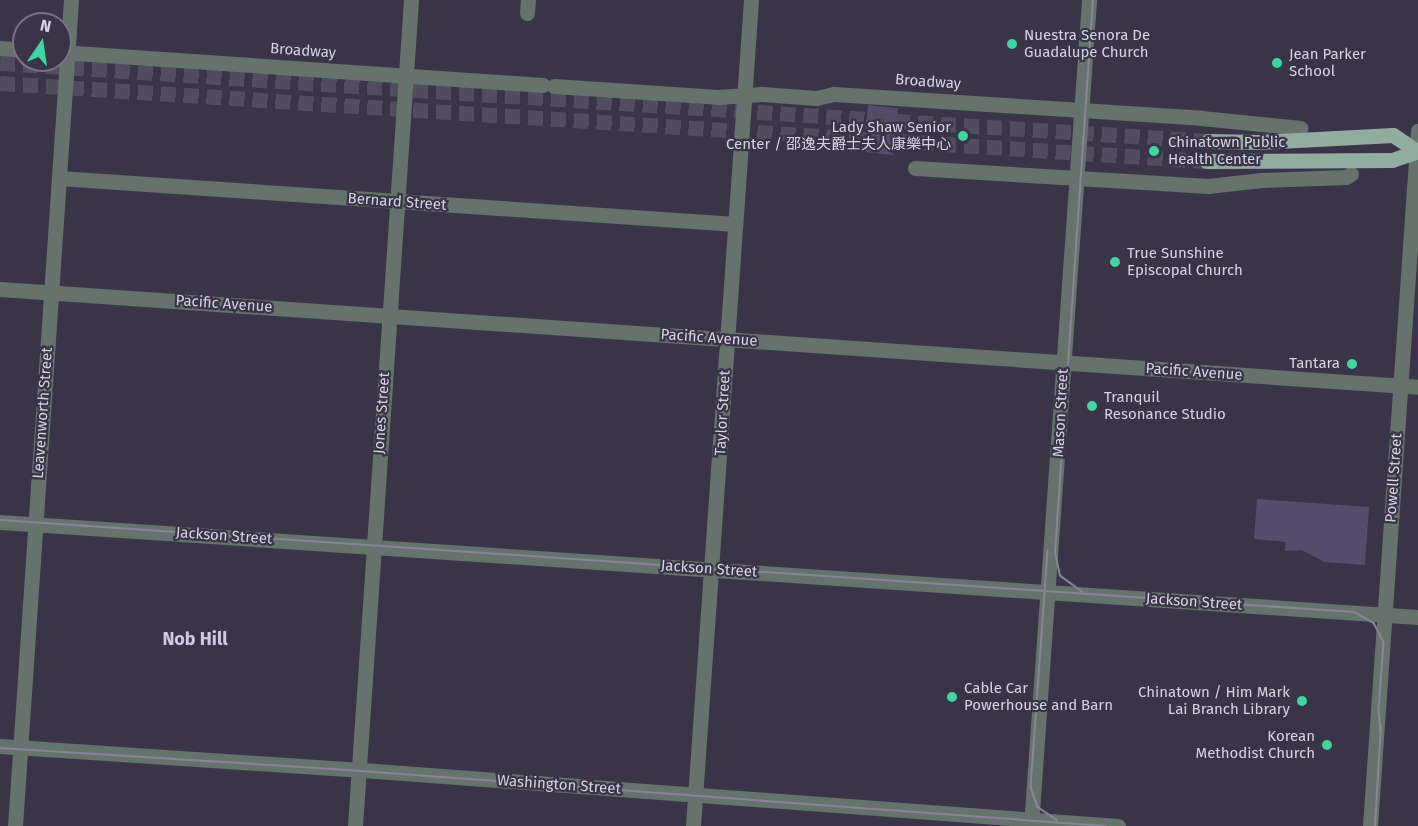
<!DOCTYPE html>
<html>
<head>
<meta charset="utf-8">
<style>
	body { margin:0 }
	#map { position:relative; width:1418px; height:826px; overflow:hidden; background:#3a3449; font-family:"Fira Sans","Noto Sans SC",sans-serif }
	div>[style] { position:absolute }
	.green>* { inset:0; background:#564d6d; transform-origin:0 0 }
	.major-tunnel>* { height:15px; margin-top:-7.5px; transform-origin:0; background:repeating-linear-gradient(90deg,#514c60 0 15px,transparent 0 23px) }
	.minor>* { height:15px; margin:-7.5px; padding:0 7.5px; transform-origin:7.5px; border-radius:7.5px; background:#66736d }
	.major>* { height:15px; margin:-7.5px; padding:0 7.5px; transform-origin:7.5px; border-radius:7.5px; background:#93aca0 }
	.tram>* { height:1.5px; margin:-0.75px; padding:0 0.75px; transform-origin:0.75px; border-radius:0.75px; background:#898596 }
	.dots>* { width:16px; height:16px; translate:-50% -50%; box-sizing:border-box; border:3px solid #3a3449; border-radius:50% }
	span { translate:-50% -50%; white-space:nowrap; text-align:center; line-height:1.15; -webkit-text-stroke:4.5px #3a3449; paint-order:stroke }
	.poi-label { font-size:15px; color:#d6d3e1 }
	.left { translate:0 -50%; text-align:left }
	.right { translate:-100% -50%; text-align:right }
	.street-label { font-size:15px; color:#d6d3e1 }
	.quarter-label { font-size:18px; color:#d0c9e5; font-weight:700 }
	.north { position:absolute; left:12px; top:12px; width:60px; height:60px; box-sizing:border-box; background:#3a3449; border:2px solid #787486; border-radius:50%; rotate:13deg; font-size:16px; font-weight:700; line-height:24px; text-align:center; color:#d6d3e1 }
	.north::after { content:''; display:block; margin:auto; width:21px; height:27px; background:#3fd4a2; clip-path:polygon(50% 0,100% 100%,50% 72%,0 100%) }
</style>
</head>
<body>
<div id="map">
	<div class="green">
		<div style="left:868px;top:105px;width:30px;height:47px;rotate:6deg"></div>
		<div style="clip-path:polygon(1257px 499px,1369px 507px,1365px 565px,1324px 562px,1302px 550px,1285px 551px,1286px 542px,1254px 539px)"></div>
	</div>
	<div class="major-tunnel">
		<div style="left:0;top:63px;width:1211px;rotate:3.69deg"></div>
		<div style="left:0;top:83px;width:1209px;rotate:3.7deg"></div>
	</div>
	<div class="minor">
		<div style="left:527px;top:13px;width:13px;rotate:-86deg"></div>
		<div style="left:0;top:48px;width:24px;rotate:5deg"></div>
		<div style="left:60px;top:52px;width:484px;rotate:3.9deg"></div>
		<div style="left:554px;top:86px;width:164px;rotate:3.8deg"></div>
		<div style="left:718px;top:97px;width:44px;rotate:-3.9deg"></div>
		<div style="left:762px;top:94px;width:54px;rotate:4.2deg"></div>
		<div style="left:816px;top:98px;width:18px;rotate:-13deg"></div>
		<div style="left:834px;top:94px;width:368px;rotate:3.7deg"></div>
		<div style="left:1201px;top:118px;width:100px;rotate:5.7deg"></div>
		<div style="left:915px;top:168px;width:294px;rotate:3.5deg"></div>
		<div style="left:1208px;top:186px;width:54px;rotate:-6.3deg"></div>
		<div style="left:1262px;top:180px;width:84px;rotate:-2deg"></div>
		<div style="left:1346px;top:177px;width:6px;rotate:-31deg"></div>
		<div style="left:59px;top:178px;width:678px;rotate:3.89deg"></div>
		<div style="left:0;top:289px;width:1421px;rotate:3.95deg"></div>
		<div style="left:0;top:522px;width:1421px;rotate:3.83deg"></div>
		<div style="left:0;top:746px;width:377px;rotate:3.8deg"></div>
		<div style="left:376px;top:771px;width:744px;rotate:4.24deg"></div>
		<div style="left:15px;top:826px;width:828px;rotate:-86.12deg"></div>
		<div style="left:355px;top:826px;width:828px;rotate:-86.12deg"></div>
		<div style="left:693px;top:826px;width:828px;rotate:-85.98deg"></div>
		<div style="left:1031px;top:826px;width:828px;rotate:-85.98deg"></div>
		<div style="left:1370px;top:826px;width:697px;rotate:-86.05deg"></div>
	</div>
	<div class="major">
		<div style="left:1208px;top:141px;width:50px;rotate:1.1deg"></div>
		<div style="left:1258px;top:142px;width:135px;rotate:-3deg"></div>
		<div style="left:1393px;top:135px;width:29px;rotate:34deg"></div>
		<div style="left:1206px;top:161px;width:186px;rotate:-0.3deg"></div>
		<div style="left:1392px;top:160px;width:28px;rotate:-19deg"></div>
	</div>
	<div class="tram">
		<div style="left:0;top:520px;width:1357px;rotate:3.89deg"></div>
		<div style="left:1354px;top:612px;width:23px;rotate:29deg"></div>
		<div style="left:1374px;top:623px;width:22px;rotate:63deg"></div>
		<div style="left:1384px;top:643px;width:67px;rotate:94.3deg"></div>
		<div style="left:1379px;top:710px;width:23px;rotate:85deg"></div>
		<div style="left:1048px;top:551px;width:237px;rotate:94.1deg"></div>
		<div style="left:1031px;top:787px;width:21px;rotate:71deg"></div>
		<div style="left:1038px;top:807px;width:23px;rotate:34deg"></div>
		<div style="left:1082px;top:592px;width:27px;rotate:-144deg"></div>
		<div style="left:1060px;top:576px;width:24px;rotate:-102deg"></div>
		<div style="left:1055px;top:553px;width:554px;rotate:-86.07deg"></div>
		<div style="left:0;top:748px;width:349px;rotate:3.6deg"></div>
		<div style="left:348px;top:770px;width:760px;rotate:4.23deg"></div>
		<div style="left:1375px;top:826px;width:100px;rotate:-86.6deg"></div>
	</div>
	<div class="dots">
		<div style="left:1012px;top:44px;background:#3fd4a2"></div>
		<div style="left:1277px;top:63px;background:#3fd4a2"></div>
		<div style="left:963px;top:136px;background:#3fd4a2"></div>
		<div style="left:1154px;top:151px;background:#3fd4a2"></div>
		<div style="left:1115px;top:262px;background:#3fd4a2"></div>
		<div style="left:1352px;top:364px;background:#3fd4a2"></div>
		<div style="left:1092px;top:406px;background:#3fd4a2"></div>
		<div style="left:952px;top:697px;background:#3fd4a2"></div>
		<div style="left:1302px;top:701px;background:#3fd4a2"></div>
		<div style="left:1327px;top:745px;background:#3fd4a2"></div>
	</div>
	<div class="poi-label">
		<span class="left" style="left:1024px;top:44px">Nuestra Senora De<br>Guadalupe Church</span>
		<span class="left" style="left:1289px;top:63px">Jean Parker<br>School</span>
		<span class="right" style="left:951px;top:136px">Lady Shaw Senior<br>Center / 邵逸夫爵士夫人康樂中心</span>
		<span class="left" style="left:1168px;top:151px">Chinatown Public<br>Health Center</span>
		<span class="left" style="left:1127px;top:262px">True Sunshine<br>Episcopal Church</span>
		<span class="right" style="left:1340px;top:364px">Tantara</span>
		<span class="left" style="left:1104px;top:406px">Tranquil<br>Resonance Studio</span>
		<span class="left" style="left:964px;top:697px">Cable Car<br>Powerhouse and Barn</span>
		<span class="right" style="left:1290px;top:701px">Chinatown / Him Mark<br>Lai Branch Library</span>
		<span class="right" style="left:1315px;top:745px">Korean<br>Methodist Church</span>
	</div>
	<div class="street-label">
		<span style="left:303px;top:51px;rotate:4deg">Broadway</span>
		<span style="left:928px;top:82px;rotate:4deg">Broadway</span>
		<span style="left:397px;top:202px;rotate:4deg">Bernard Street</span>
		<span style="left:224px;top:304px;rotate:4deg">Pacific Avenue</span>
		<span style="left:709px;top:338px;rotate:4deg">Pacific Avenue</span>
		<span style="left:1194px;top:372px;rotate:4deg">Pacific Avenue</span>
		<span style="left:43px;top:413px;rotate:-86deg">Leavenworth Street</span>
		<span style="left:382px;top:413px;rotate:-86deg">Jones Street</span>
		<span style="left:723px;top:413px;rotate:-87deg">Taylor Street</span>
		<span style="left:1061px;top:413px;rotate:-87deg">Mason Street</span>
		<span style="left:1394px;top:478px;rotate:-86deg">Powell Street</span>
		<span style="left:224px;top:536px;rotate:4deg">Jackson Street</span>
		<span style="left:709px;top:569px;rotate:4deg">Jackson Street</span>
		<span style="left:1194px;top:602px;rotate:4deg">Jackson Street</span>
		<span style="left:559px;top:785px;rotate:4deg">Washington Street</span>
	</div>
	<div class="quarter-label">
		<span style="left:195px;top:639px">Nob Hill</span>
	</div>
	<div class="north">N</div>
</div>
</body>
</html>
